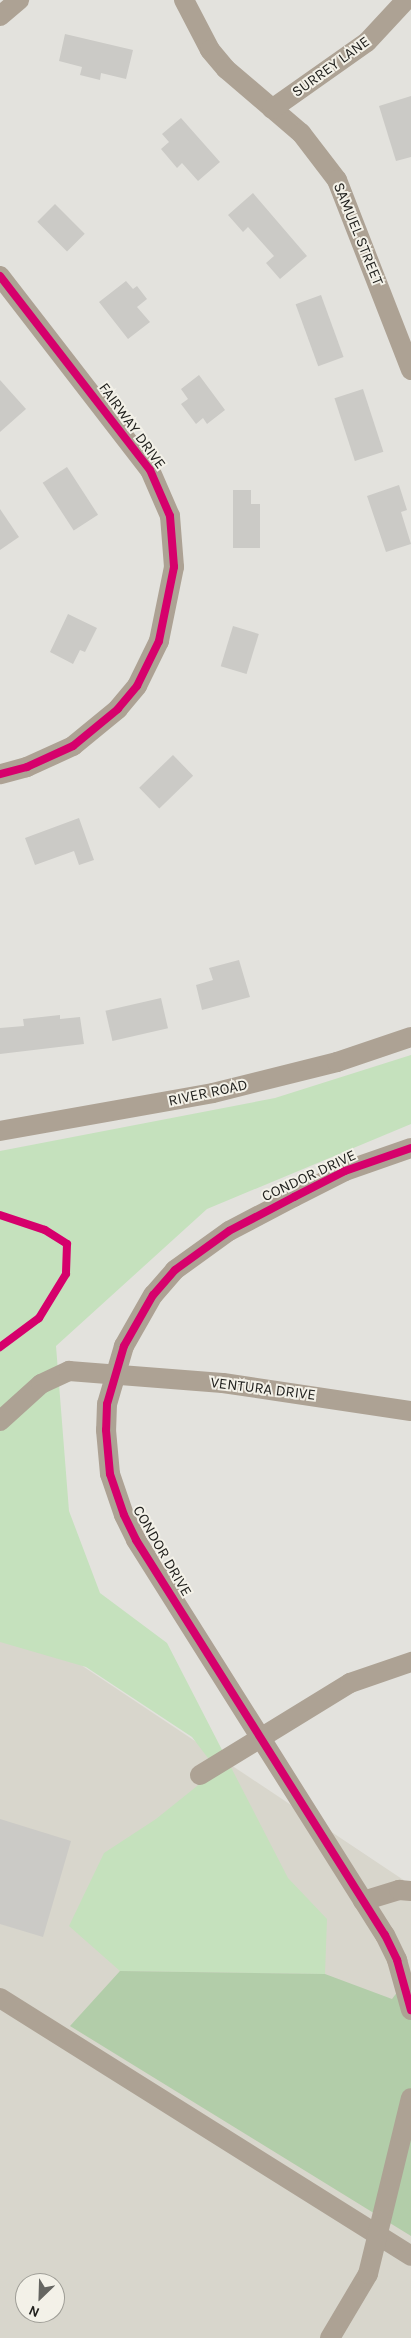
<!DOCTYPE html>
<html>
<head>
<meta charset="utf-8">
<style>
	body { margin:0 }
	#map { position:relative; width:411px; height:2338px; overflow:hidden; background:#e3e2dd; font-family:Karla,sans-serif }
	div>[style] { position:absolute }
	.built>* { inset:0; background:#d8d6cc }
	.green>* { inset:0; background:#c5e1bd }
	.forest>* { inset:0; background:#b2cda9 }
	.building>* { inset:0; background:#cbcac6; transform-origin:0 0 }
	.minor>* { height:20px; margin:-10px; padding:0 10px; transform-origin:10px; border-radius:10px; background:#ada294 }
	.cycleway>* { height:8px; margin:-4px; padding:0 4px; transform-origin:4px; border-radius:4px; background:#d6006c }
	span { translate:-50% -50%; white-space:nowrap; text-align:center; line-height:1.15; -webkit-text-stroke:4px #f3f1e8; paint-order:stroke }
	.street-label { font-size:15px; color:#21211e }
	.north { position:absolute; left:15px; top:2273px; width:50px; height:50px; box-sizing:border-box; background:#f3f1e8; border:1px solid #9f9e97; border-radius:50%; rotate:204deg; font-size:14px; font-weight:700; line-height:20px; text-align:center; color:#21211e }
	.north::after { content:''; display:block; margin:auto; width:18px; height:22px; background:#656561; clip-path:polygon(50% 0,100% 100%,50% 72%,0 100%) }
</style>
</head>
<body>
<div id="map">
	<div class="built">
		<div style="clip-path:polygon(evenodd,0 1512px,18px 1623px,411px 1885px,411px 2338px,0 2338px,0 1512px,25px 2283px,55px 2283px,55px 2313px,25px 2313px,25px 2283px)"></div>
	</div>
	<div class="green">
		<div style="clip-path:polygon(411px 1055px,411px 1124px,207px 1209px,56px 1346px,69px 1511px,100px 1593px,167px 1643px,288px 1878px,327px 1919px,325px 1974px,120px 1971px,69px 1926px,104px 1853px,156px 1819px,217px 1770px,192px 1737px,86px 1667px,0 1642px,0 1151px,275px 1098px)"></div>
	</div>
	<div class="forest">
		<div style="clip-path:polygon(120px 1971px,325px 1974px,392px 1999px,411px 1974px,411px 2236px,70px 2026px)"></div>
	</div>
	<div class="building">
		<div style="clip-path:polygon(65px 34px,133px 50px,126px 79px,101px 73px,100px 80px,80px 75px,82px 67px,59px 61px)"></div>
		<div style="clip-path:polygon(411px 96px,411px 157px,396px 161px,379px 106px)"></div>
		<div style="clip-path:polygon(181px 118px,220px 162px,198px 181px,182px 163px,177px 168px,161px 149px,169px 142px,162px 134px)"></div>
		<div style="clip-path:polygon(253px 193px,307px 256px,280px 279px,266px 263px,274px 256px,248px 227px,243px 232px,228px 215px)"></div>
		<div style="left:55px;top:204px;width:42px;height:25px;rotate:45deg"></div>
		<div style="clip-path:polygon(126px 281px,133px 289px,137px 286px,147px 299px,137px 307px,150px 322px,128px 339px,99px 302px)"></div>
		<div style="left:321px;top:295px;width:66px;height:27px;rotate:70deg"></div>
		<div style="clip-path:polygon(199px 375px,225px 410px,207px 424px,203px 418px,196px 424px,181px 404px,188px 399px,181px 389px)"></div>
		<div style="clip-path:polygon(0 380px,26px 409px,0 432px)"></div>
		<div style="left:363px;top:389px;width:66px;height:30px;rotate:72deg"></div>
		<div style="left:67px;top:467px;width:57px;height:29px;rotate:57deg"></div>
		<div style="clip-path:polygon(399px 485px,407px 510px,401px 512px,411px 544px,386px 552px,367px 496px)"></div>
		<div style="clip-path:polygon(233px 490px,251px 490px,251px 504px,260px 504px,260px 548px,233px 548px)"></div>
		<div style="clip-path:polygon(0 509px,19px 537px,0 550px)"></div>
		<div style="clip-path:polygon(68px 614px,97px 628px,85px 652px,80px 650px,73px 664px,50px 652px)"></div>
		<div style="left:233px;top:626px;width:27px;height:42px;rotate:17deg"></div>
		<div style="left:173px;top:755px;width:29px;height:47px;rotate:46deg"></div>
		<div style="clip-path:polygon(79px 818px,94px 860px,79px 865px,74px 851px,35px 865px,25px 838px)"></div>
		<div style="clip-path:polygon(239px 960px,250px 997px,202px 1010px,196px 985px,213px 980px,209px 968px)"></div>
		<div style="left:161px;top:998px;width:31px;height:57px;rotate:77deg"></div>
		<div style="clip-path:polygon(60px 1015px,60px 1019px,80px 1017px,84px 1044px,0 1054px,0 1028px,24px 1026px,23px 1019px)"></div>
		<div style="clip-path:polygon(0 1819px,71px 1841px,43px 1937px,0 1924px)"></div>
	</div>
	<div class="minor">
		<div style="left:184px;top:0;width:56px;rotate:62.5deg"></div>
		<div style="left:210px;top:50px;width:25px;rotate:50deg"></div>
		<div style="left:226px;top:69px;width:99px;rotate:40.5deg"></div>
		<div style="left:301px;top:133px;width:59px;rotate:52.5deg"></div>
		<div style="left:337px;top:180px;width:204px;rotate:68.7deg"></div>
		<div style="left:0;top:16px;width:25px;rotate:-40deg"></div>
		<div style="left:272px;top:109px;width:116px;rotate:-35.2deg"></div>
		<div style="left:367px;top:42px;width:57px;rotate:-47.1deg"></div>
		<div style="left:0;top:276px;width:245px;rotate:52.3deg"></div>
		<div style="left:150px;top:470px;width:50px;rotate:66.5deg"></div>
		<div style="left:170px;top:516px;width:51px;rotate:85.5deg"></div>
		<div style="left:174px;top:567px;width:76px;rotate:101.5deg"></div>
		<div style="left:159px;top:641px;width:50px;rotate:116.1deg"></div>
		<div style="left:137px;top:686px;width:30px;rotate:130deg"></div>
		<div style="left:118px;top:709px;width:58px;rotate:140.6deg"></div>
		<div style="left:73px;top:746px;width:51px;rotate:155.5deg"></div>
		<div style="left:27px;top:767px;width:28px;rotate:165deg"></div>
		<div style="left:0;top:1131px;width:216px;rotate:-10.1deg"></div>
		<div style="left:213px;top:1093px;width:128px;rotate:-14deg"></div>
		<div style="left:337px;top:1062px;width:78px;rotate:-18.7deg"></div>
		<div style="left:411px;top:1148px;width:70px;rotate:160.8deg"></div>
		<div style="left:345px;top:1171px;width:57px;rotate:153deg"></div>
		<div style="left:294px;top:1197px;width:73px;rotate:152.4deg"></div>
		<div style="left:229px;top:1231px;width:67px;rotate:144.2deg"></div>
		<div style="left:175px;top:1270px;width:33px;rotate:131deg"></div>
		<div style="left:153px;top:1295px;width:59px;rotate:119.6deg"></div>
		<div style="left:124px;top:1346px;width:60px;rotate:106.3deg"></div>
		<div style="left:107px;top:1404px;width:26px;rotate:92deg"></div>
		<div style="left:106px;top:1430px;width:44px;rotate:84.8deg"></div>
		<div style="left:110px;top:1474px;width:43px;rotate:71.1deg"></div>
		<div style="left:124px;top:1515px;width:28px;rotate:64deg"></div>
		<div style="left:136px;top:1540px;width:467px;rotate:57.8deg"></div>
		<div style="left:385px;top:1935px;width:28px;rotate:64deg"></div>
		<div style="left:397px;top:1960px;width:52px;rotate:74.4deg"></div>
		<div style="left:0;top:1421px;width:55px;rotate:-42.1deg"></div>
		<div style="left:41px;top:1384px;width:31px;rotate:-25deg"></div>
		<div style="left:69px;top:1371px;width:154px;rotate:4.5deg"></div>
		<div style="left:223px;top:1383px;width:190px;rotate:8.5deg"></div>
		<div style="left:200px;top:1775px;width:176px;rotate:-31.5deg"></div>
		<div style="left:350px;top:1683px;width:65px;rotate:-19deg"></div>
		<div style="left:363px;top:1901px;width:38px;rotate:-17deg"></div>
		<div style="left:399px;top:1890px;width:12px;rotate:5deg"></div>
		<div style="left:0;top:1998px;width:485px;rotate:32.1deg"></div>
		<div style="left:330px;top:2338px;width:74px;rotate:-59.3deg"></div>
		<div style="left:368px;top:2274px;width:181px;rotate:-76.3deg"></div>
	</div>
	<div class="cycleway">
		<div style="left:0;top:276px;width:245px;rotate:52.3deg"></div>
		<div style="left:150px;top:470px;width:50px;rotate:66.5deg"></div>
		<div style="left:170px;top:516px;width:51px;rotate:85.5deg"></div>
		<div style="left:174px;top:567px;width:76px;rotate:101.5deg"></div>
		<div style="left:159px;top:641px;width:50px;rotate:116.1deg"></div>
		<div style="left:137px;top:686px;width:30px;rotate:130deg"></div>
		<div style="left:118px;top:709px;width:58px;rotate:140.6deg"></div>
		<div style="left:73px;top:746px;width:51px;rotate:155.5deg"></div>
		<div style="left:27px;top:767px;width:28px;rotate:165deg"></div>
		<div style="left:411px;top:1148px;width:70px;rotate:160.8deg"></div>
		<div style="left:345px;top:1171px;width:57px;rotate:153deg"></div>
		<div style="left:294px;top:1197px;width:73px;rotate:152.4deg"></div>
		<div style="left:229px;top:1231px;width:67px;rotate:144.2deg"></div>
		<div style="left:175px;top:1270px;width:33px;rotate:131deg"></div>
		<div style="left:153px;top:1295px;width:59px;rotate:119.6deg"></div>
		<div style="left:124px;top:1346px;width:60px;rotate:106.3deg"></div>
		<div style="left:107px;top:1404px;width:26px;rotate:92deg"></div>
		<div style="left:106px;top:1430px;width:44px;rotate:84.8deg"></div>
		<div style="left:110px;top:1474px;width:43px;rotate:71.1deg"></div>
		<div style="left:124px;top:1515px;width:28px;rotate:64deg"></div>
		<div style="left:136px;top:1540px;width:467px;rotate:57.8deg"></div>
		<div style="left:385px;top:1935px;width:28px;rotate:64deg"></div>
		<div style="left:397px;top:1960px;width:52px;rotate:74.4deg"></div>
		<div style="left:0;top:1215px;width:47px;rotate:18.4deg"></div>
		<div style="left:45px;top:1230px;width:26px;rotate:32deg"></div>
		<div style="left:67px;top:1244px;width:30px;rotate:92deg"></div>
		<div style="left:66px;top:1274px;width:52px;rotate:121.5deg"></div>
		<div style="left:39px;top:1318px;width:49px;rotate:143.4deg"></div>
	</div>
	<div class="street-label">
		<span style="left:331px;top:67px;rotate:-36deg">SURREY LANE</span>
		<span style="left:358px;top:234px;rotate:68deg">SAMUEL STREET</span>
		<span style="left:132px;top:426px;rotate:54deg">FAIRWAY DRIVE</span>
		<span style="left:208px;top:1093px;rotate:-12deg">RIVER ROAD</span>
		<span style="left:309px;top:1176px;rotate:-25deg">CONDOR DRIVE</span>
		<span style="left:263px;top:1389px;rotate:7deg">VENTURA DRIVE</span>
		<span style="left:162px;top:1551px;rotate:60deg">CONDOR DRIVE</span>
	</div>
	<div class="north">N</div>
</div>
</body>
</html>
